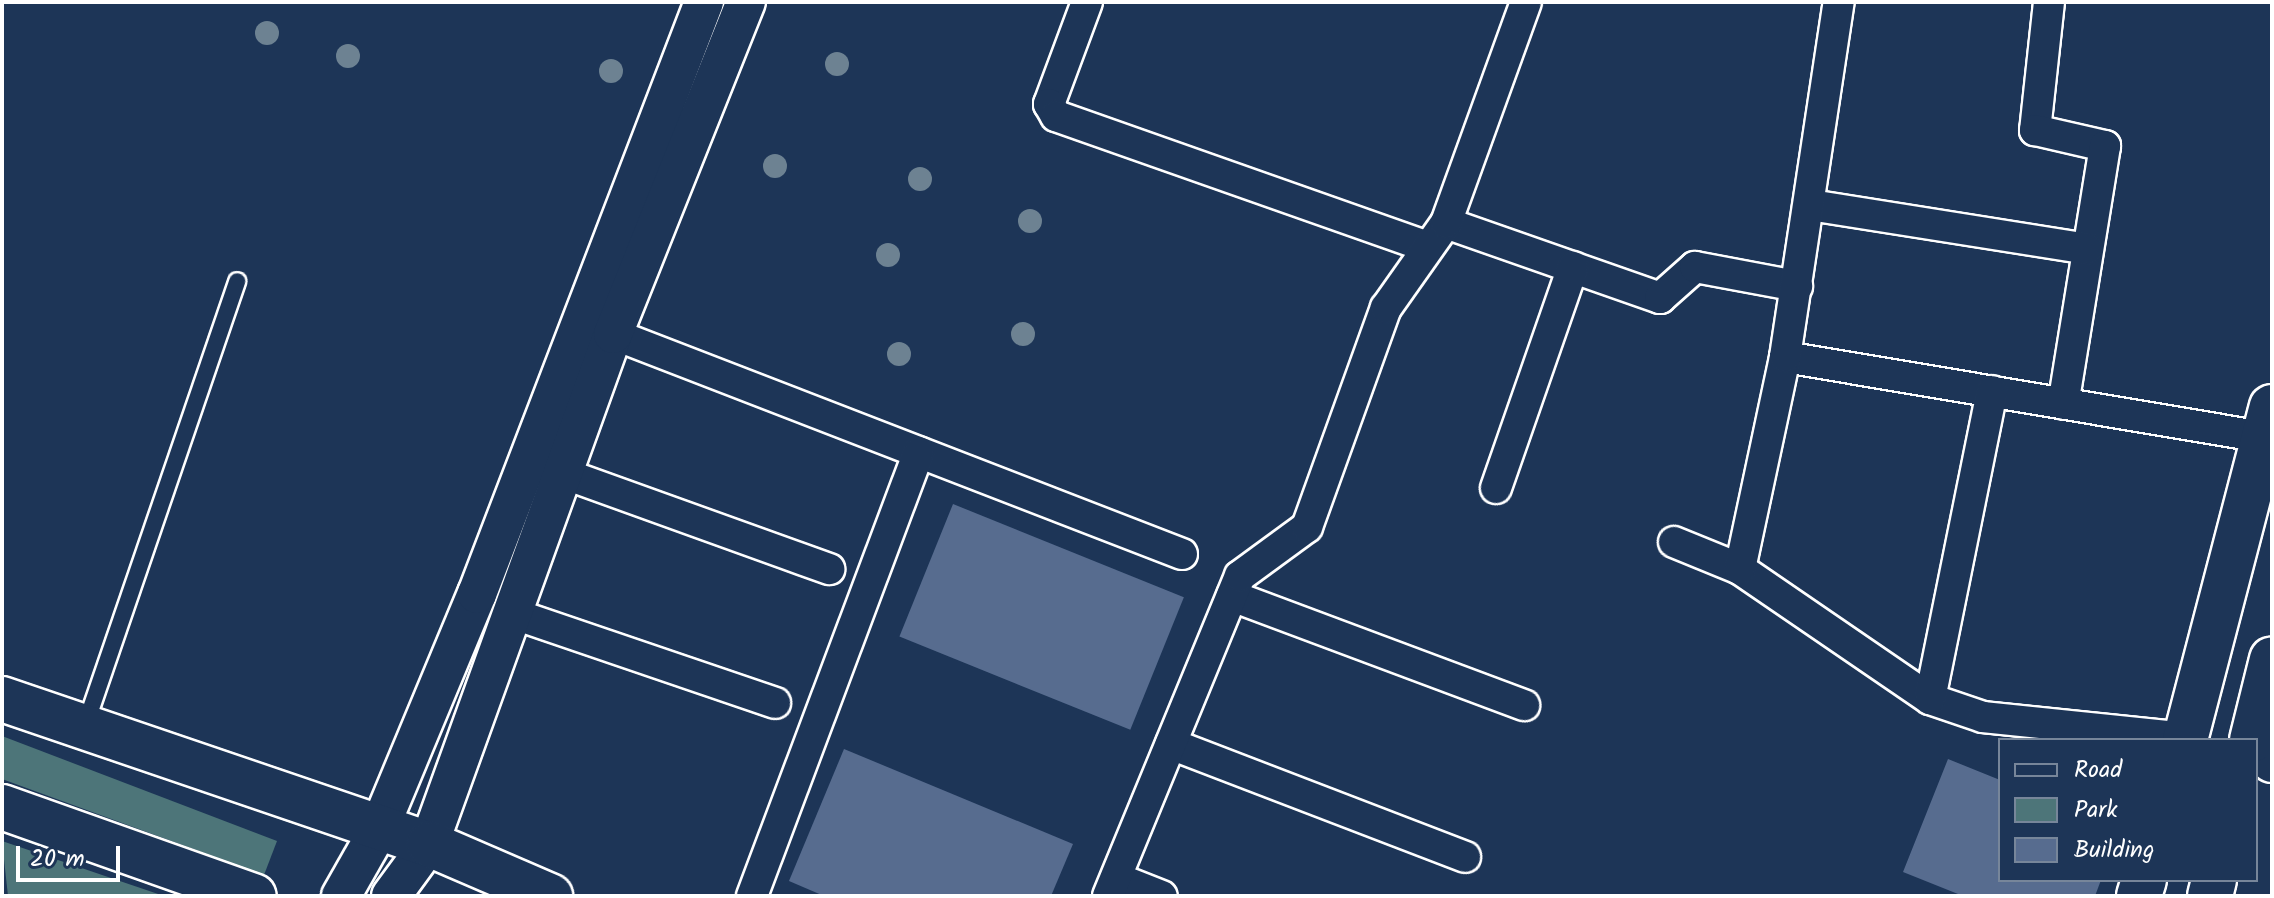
<!DOCTYPE html>
<html>
<head>
<meta charset="utf-8">
<style>
	body { margin:0 }
	#map { position:relative; width:2274px; height:898px; overflow:hidden; background:#1d3557; font-family:Kalam,sans-serif }
	div>[style] { position:absolute }
	.green>* { inset:0; background:#4d7579 }
	.building>* { inset:0; background:#576c8f; transform-origin:0 0 }
	.roads { filter:drop-shadow(2px 0 #fff) drop-shadow(-2px 0 #fff) drop-shadow(0 2px #fff) drop-shadow(0 -2px #fff) }
	.service>* { height:16px; margin:-8px; padding:0 8px; transform-origin:8px; border-radius:8px; background:#1d3557 }
	.minor>* { height:30px; margin:-15px; padding:0 15px; transform-origin:15px; border-radius:15px; background:#1d3557 }
	.tertiary>* { height:38px; margin:-19px; padding:0 19px; transform-origin:19px; border-radius:19px; background:#1d3557 }
	.secondary>* { height:44px; margin:-22px; padding:0 22px; transform-origin:22px; border-radius:22px; background:#1d3557 }
	.primary>* { height:44px; margin:-22px; padding:0 22px; transform-origin:22px; border-radius:22px; background:#1d3557 }
	.trees>* { width:24px; height:24px; margin:-12px; border-radius:50%; background:#6d8292 }
	span { translate:-50% -50%; white-space:nowrap; text-align:center; line-height:1.15; -webkit-text-stroke:8px #1d3557; paint-order:stroke }
	.frame { position:absolute; inset:0; border:4px solid #fff; pointer-events:none }
	.legend { position:absolute; left:1998px; top:738px; width:260px; height:144px; box-sizing:border-box; background:#1d3557; border:2px solid #77869a; margin:0; padding:10px 14px; list-style:none; font-size:24px; color:#fff }
	.legend li { display:flex; align-items:center; gap:16px; height:40px }
	.legend b { width:40px; border:2px solid #77869a }
	.scale { position:absolute; left:16px; top:846px; width:104px; height:36px; box-sizing:border-box; border:4px solid #fff; border-top:0; padding-left:10px; font-size:24px; line-height:28px; white-space:nowrap; color:#fff; -webkit-text-stroke:6px #1d3557; paint-order:stroke }
</style>
</head>
<body>
<div id="map">
	<div class="green">
		<div style="clip-path:polygon(2px 736px,277px 841px,264px 875px,2px 779px)"></div>
		<div style="clip-path:polygon(2px 841px,164px 896px,8px 896px)"></div>
	</div>
	<div class="building">
		<div style="left:953px;top:504px;width:249px;height:143px;rotate:22deg"></div>
		<div style="clip-path:polygon(844px 749px,1073px 844px,1051px 896px,824px 896px,789px 881px)"></div>
		<div style="clip-path:polygon(1948px 759px,2000px 780px,2000px 880px,2101px 880px,2095px 896px,1963px 896px,1903px 872px)"></div>
	</div>
	<div class="roads">
		<div class="service">
			<div style="left:85px;top:726px;width:470px;rotate:-71.1deg"></div>
		</div>
		<div class="minor">
			<div style="left:1087px;top:2px;width:109px;rotate:110.4deg"></div>
			<div style="left:1049px;top:104px;width:14px;rotate:60deg"></div>
			<div style="left:1056px;top:116px;width:394px;rotate:19.4deg"></div>
			<div style="left:2049px;top:2px;width:129px;rotate:96.2deg"></div>
			<div style="left:2035px;top:130px;width:72px;rotate:12.9deg"></div>
			<div style="left:2105px;top:146px;width:261px;rotate:99.2deg"></div>
			<div style="left:1810px;top:205px;width:281px;rotate:9deg"></div>
			<div style="left:1446px;top:223px;width:227px;rotate:19.3deg"></div>
			<div style="left:1660px;top:298px;width:47px;rotate:-41.5deg"></div>
			<div style="left:1695px;top:267px;width:104px;rotate:10.6deg"></div>
			<div style="left:613px;top:334px;width:610px;rotate:21.14deg"></div>
			<div style="left:1785px;top:357px;width:487px;rotate:9.5deg"></div>
			<div style="left:565px;top:474px;width:281px;rotate:19.8deg"></div>
			<div style="left:1496px;top:488px;width:234px;rotate:-70.8deg"></div>
			<div style="left:1674px;top:542px;width:71px;rotate:22.2deg"></div>
			<div style="left:1740px;top:569px;width:230px;rotate:34.4deg"></div>
			<div style="left:1930px;top:699px;width:56px;rotate:18.8deg"></div>
			<div style="left:1983px;top:717px;width:204px;rotate:5.9deg"></div>
			<div style="left:1740px;top:569px;width:217px;rotate:-78deg"></div>
			<div style="left:1785px;top:357px;width:359px;rotate:-81.4deg"></div>
			<div style="left:1232px;top:596px;width:312px;rotate:20.5deg"></div>
			<div style="left:511px;top:613px;width:279px;rotate:18.8deg"></div>
			<div style="left:1930px;top:699px;width:314px;rotate:-78.6deg"></div>
			<div style="left:1171px;top:744px;width:315px;rotate:21deg"></div>
			<div style="left:1116px;top:878px;width:49px;rotate:21.4deg"></div>
			<div style="left:752px;top:896px;width:474px;rotate:-69.4deg"></div>
			<div style="left:1108px;top:896px;width:346px;rotate:-67.6deg"></div>
			<div style="left:1240px;top:576px;width:83px;rotate:-36.2deg"></div>
			<div style="left:1307px;top:527px;width:233px;rotate:-70.2deg"></div>
			<div style="left:1386px;top:308px;width:104px;rotate:-54.8deg"></div>
			<div style="left:1446px;top:223px;width:235px;rotate:-70.1deg"></div>
		</div>
		<div class="tertiary">
			<div style="left:2256px;top:752px;width:19px;rotate:35deg"></div>
			<div style="left:341px;top:896px;width:77px;rotate:-60.4deg"></div>
			<div style="left:379px;top:829px;width:255px;rotate:-67.4deg"></div>
			<div style="left:477px;top:594px;width:634px;rotate:-69.02deg"></div>
			<div style="left:391px;top:896px;width:64px;rotate:-53.8deg"></div>
			<div style="left:429px;top:844px;width:542px;rotate:-70.16deg"></div>
			<div style="left:613px;top:334px;width:358px;rotate:-68.2deg"></div>
		</div>
		<div class="secondary">
			<div style="left:2185px;top:740px;width:344px;rotate:-75.4deg"></div>
			<div style="left:2252px;top:740px;width:83px;rotate:-76.1deg"></div>
			<div style="left:2139px;top:896px;width:17px;rotate:-73deg"></div>
			<div style="left:2210px;top:896px;width:16px;rotate:-76deg"></div>
		</div>
		<div class="primary">
			<div style="left:2px;top:699px;width:451px;rotate:18.8deg"></div>
			<div style="left:429px;top:844px;width:132px;rotate:23.3deg"></div>
			<div style="left:2px;top:807px;width:267px;rotate:19.5deg"></div>
		</div>
	</div>
	<div class="trees">
		<div style="left:267px;top:33px"></div>
		<div style="left:348px;top:56px"></div>
		<div style="left:837px;top:64px"></div>
		<div style="left:611px;top:71px"></div>
		<div style="left:775px;top:166px"></div>
		<div style="left:920px;top:179px"></div>
		<div style="left:1030px;top:221px"></div>
		<div style="left:888px;top:255px"></div>
		<div style="left:1023px;top:334px"></div>
		<div style="left:899px;top:354px"></div>
	</div>
	<div class="frame"></div>
	<ul class="legend">
	<li><b style="height:10px;background:#1d3557"></b>Road</li>
	<li><b style="height:22px;background:#4d7579"></b>Park</li>
	<li><b style="height:22px;background:#576c8f"></b>Building</li>
	</ul>
	<div class="scale">20 m</div>
</div>
</body>
</html>
